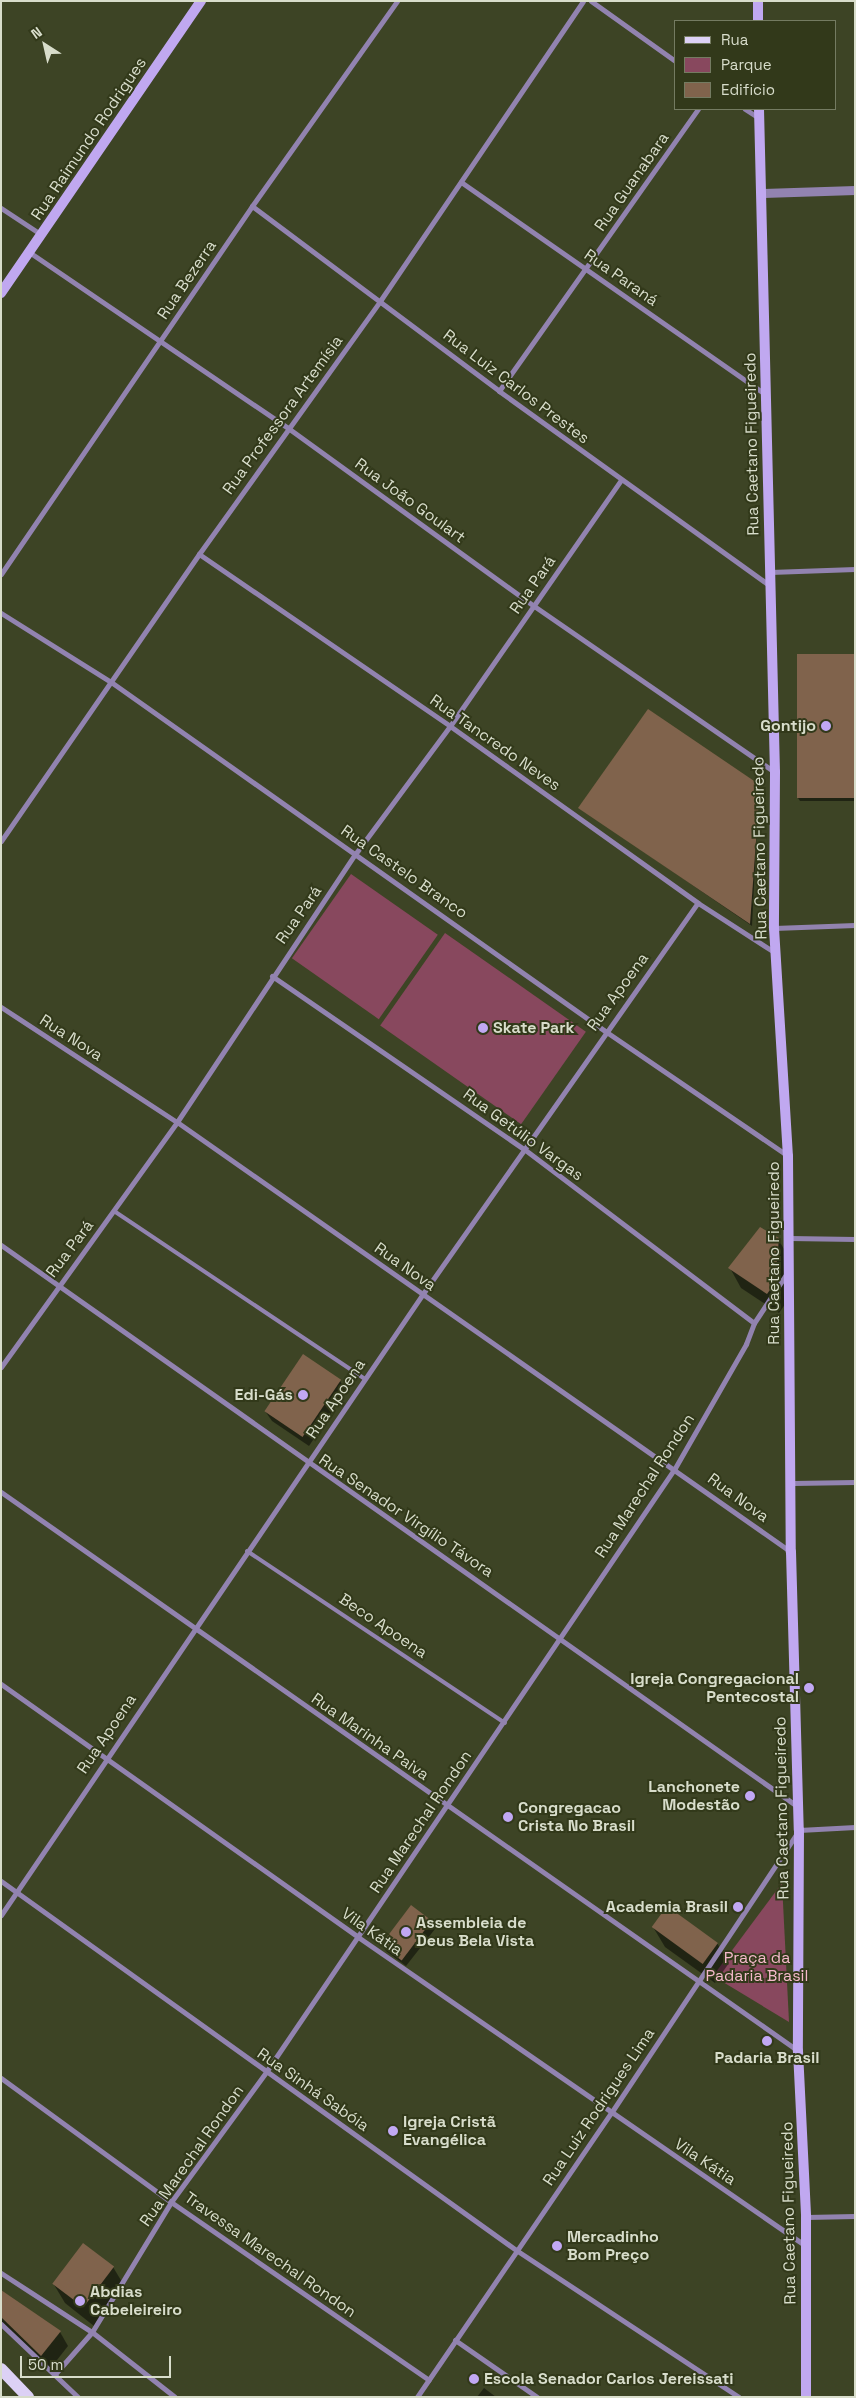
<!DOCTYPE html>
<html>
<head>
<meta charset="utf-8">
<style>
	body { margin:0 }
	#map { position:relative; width:856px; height:2398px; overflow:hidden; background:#3d4425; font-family:"Space Grotesk",sans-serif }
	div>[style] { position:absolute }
	.green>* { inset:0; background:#88485e; transform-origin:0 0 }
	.shadow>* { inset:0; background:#0007 }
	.building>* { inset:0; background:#80634c; transform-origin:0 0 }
	.service>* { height:4px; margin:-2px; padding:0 2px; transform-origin:2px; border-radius:2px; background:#9283b0 }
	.minor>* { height:5px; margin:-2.5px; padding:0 2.5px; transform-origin:2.5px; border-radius:2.5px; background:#9283b0 }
	.tertiary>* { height:9px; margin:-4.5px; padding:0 4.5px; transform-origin:4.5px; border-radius:4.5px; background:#9283b0 }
	.secondary>* { height:10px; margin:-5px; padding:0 5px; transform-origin:5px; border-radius:5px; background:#c0a8f0 }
	.primary>* { height:12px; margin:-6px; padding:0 6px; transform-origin:6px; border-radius:6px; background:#dcd1f5 }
	.dots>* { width:14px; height:14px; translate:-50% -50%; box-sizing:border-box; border:2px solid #32391a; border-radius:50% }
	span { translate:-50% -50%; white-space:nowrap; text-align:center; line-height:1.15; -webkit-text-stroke:4px #32391a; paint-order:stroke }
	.street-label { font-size:16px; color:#d8ddcb }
	.poi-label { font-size:16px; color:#d8ddcb; font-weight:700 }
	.right { translate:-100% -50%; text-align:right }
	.left { translate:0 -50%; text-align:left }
	.park-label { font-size:16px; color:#f5b9cb }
	.frame { position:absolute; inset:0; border:2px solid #d8ddcb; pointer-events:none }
	.legend { position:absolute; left:674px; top:20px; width:162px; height:90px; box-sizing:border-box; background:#32391a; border:1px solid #747b61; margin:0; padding:6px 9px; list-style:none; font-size:15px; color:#d8ddcb }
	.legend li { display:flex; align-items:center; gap:10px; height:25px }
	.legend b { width:25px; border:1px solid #747b61 }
	.north { position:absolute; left:20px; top:20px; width:50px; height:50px; -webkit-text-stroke:4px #32391a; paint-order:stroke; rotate:325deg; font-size:14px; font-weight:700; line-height:20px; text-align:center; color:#d8ddcb }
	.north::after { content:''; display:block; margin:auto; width:18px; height:22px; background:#d8ddcb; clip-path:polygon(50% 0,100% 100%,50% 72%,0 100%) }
	.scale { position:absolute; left:20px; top:2356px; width:151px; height:22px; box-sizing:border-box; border:2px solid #d8ddcb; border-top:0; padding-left:6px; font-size:15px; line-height:18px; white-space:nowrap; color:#d8ddcb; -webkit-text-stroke:4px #32391a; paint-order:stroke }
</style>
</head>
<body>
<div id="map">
	<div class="green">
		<div style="left:351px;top:874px;width:106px;height:103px;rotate:35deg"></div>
		<div style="left:445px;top:933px;width:172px;height:113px;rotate:35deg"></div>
		<div style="clip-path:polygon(782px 1883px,789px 2022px,713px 1976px)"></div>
	</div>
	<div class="shadow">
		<div style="clip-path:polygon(855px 655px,855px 801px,800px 801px,798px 798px)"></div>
		<div style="clip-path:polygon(759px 786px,752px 926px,580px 808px)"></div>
		<div style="clip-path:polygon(778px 1239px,790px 1259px,786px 1303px,779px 1313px,741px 1288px,730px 1268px)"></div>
		<div style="clip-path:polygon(340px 1381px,346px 1391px,309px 1446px,272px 1421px,265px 1411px)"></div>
		<div style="clip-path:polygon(431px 1922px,435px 1929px,406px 1966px,386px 1951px,382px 1944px)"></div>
		<div style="clip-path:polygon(653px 1927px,717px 1943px,729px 1963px,715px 1983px,665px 1947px)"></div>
		<div style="clip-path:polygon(113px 2267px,125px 2287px,94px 2326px,65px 2303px,53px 2283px)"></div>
		<div style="clip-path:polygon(1px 2291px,60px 2332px,68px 2346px,50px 2369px,1px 2321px)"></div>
		<div style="clip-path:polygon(484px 2388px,496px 2397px,477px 2397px)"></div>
	</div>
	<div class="building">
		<div style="left:797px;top:654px;width:58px;height:144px"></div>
		<div style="clip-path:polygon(648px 709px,760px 785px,750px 924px,578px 808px)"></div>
		<div style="clip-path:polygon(760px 1227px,779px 1238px,775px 1283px,767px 1294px,728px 1268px)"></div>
		<div style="left:303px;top:1354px;width:46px;height:69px;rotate:34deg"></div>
		<div style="left:411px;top:1905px;width:26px;height:50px;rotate:37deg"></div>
		<div style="left:667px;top:1906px;width:63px;height:26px;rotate:36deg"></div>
		<div style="left:83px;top:2243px;width:39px;height:51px;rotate:37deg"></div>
		<div style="clip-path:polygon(1px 2290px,61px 2331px,41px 2356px,1px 2317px)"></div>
	</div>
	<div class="service">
		<div style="left:114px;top:1211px;width:302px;rotate:33.8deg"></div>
		<div style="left:247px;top:1551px;width:310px;rotate:33.7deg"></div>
	</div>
	<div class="minor">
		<div style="left:591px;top:1px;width:103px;rotate:35.5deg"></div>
		<div style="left:745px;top:109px;width:17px;rotate:33deg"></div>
		<div style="left:461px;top:182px;width:372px;rotate:34.9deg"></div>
		<div style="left:252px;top:206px;width:309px;rotate:36.8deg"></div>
		<div style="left:499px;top:391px;width:331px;rotate:35.7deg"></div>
		<div style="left:1px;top:208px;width:49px;rotate:33.4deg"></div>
		<div style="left:29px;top:252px;width:313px;rotate:34.2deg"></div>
		<div style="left:288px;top:428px;width:304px;rotate:35.9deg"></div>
		<div style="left:534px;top:606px;width:293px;rotate:34.6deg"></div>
		<div style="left:499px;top:391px;width:345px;rotate:-54.8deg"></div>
		<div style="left:199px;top:554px;width:304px;rotate:34.4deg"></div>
		<div style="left:450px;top:726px;width:305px;rotate:35.5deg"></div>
		<div style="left:698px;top:903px;width:90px;rotate:32.8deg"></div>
		<div style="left:770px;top:572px;width:85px;rotate:-2deg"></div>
		<div style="left:1px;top:574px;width:445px;rotate:-55.7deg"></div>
		<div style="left:252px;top:206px;width:251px;rotate:-54.7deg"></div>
		<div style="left:1px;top:613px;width:130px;rotate:32.1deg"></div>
		<div style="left:111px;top:682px;width:605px;rotate:35.24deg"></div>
		<div style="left:605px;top:1031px;width:220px;rotate:34.3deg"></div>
		<div style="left:1px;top:841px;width:349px;rotate:-55.4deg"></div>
		<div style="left:199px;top:554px;width:311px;rotate:-54.4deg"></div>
		<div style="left:380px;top:301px;width:362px;rotate:-55.9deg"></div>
		<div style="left:774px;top:928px;width:81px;rotate:-2.1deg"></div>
		<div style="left:272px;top:976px;width:306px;rotate:34.5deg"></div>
		<div style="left:524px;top:1149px;width:288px;rotate:37.1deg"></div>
		<div style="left:1px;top:1007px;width:210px;rotate:33.2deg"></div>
		<div style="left:177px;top:1122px;width:750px;rotate:35deg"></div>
		<div style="left:789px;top:1238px;width:66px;rotate:0.9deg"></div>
		<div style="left:1px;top:1245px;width:974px;rotate:35.18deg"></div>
		<div style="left:1px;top:1367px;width:302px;rotate:-54.3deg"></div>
		<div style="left:177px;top:1122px;width:323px;rotate:-56.4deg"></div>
		<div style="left:356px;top:853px;width:158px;rotate:-53.5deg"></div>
		<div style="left:450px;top:726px;width:300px;rotate:-55.2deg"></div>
		<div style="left:793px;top:1483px;width:62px;rotate:-0.9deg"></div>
		<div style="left:1px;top:1492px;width:972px;rotate:35.03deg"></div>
		<div style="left:1px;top:1684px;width:438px;rotate:35.3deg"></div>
		<div style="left:358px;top:1937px;width:544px;rotate:34.6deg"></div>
		<div style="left:1px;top:1881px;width:634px;rotate:35.62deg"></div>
		<div style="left:516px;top:2250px;width:267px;rotate:33.4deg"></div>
		<div style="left:1px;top:1915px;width:749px;rotate:-55.82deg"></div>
		<div style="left:422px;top:1295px;width:479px;rotate:-54.9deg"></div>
		<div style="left:1px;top:2078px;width:210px;rotate:36.1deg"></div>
		<div style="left:171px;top:2202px;width:313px;rotate:34.6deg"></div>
		<div style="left:806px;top:2217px;width:49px;rotate:-1.2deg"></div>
		<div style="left:1px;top:2273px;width:108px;rotate:33deg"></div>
		<div style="left:92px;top:2332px;width:105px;rotate:38.1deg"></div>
		<div style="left:1px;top:2324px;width:106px;rotate:43.5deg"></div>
		<div style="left:455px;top:2340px;width:100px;rotate:34.8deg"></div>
		<div style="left:55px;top:2374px;width:56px;rotate:-48.6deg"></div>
		<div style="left:92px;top:2332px;width:152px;rotate:-58.7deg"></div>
		<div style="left:171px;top:2202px;width:161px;rotate:-53.8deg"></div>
		<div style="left:266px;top:2072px;width:729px;rotate:-55.9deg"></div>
		<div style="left:675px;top:1468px;width:143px;rotate:-60.2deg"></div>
		<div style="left:746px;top:1344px;width:22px;rotate:-69deg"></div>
		<div style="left:754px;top:1323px;width:60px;rotate:-56.6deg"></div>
		<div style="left:417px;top:2397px;width:344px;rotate:-55.7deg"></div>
		<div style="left:611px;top:2113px;width:340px;rotate:-56.4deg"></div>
		<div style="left:799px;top:1830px;width:56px;rotate:-3.1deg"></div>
	</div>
	<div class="tertiary">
		<div style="left:763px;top:193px;width:92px;rotate:-1.9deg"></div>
	</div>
	<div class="secondary">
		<div style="left:758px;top:1px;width:20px;rotate:90deg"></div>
		<div style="left:759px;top:109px;width:663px;rotate:88.62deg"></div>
		<div style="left:775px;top:772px;width:156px;rotate:90.4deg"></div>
		<div style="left:774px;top:928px;width:228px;rotate:86.5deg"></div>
		<div style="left:788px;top:1156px;width:396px;rotate:89.6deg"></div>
		<div style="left:791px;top:1552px;width:278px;rotate:88.4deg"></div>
		<div style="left:799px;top:1830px;width:221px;rotate:90.3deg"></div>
		<div style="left:798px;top:2051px;width:166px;rotate:87.2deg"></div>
		<div style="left:806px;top:2217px;width:180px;rotate:90deg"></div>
		<div style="left:1px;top:293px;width:354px;rotate:-55.6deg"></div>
	</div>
	<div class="primary">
		<div style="left:1px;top:2369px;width:39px;rotate:46deg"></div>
	</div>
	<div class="dots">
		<div style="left:826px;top:726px;background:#c1a8f3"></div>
		<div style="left:483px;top:1028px;background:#c1a8f3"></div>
		<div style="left:303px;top:1395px;background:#c1a8f3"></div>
		<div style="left:809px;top:1688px;background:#c1a8f3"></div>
		<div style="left:750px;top:1796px;background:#c1a8f3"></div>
		<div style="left:508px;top:1817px;background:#c1a8f3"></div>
		<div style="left:738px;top:1907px;background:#c1a8f3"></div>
		<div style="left:406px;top:1932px;background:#c1a8f3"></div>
		<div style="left:767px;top:2041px;background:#c1a8f3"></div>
		<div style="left:393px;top:2131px;background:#c1a8f3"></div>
		<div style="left:557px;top:2246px;background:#c1a8f3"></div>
		<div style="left:80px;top:2301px;background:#c1a8f3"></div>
		<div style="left:474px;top:2379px;background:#c1a8f3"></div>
	</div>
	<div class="street-label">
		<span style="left:89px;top:139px;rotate:-56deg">Rua Raimundo Rodrigues</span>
		<span style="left:632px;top:182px;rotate:-55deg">Rua Guanabara</span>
		<span style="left:621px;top:278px;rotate:35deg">Rua Paraná</span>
		<span style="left:187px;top:280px;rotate:-56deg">Rua Bezerra</span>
		<span style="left:516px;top:387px;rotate:37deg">Rua Luiz Carlos Prestes</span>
		<span style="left:283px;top:415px;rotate:-54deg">Rua Professora Artemísia</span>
		<span style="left:752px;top:444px;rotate:-91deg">Rua Caetano Figueiredo</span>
		<span style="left:410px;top:501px;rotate:36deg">Rua João Goulart</span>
		<span style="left:533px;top:585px;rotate:-55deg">Rua Pará</span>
		<span style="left:495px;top:743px;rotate:35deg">Rua Tancredo Neves</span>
		<span style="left:760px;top:848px;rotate:-91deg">Rua Caetano Figueiredo</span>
		<span style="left:404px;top:872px;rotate:35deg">Rua Castelo Branco</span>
		<span style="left:299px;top:915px;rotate:-55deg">Rua Pará</span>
		<span style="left:618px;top:992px;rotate:-54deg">Rua Apoena</span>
		<span style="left:71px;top:1038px;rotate:33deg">Rua Nova</span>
		<span style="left:523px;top:1135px;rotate:36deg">Rua Getúlio Vargas</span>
		<span style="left:70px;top:1249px;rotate:-53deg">Rua Pará</span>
		<span style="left:774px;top:1253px;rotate:-90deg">Rua Caetano Figueiredo</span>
		<span style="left:405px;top:1267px;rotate:35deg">Rua Nova</span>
		<span style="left:336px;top:1399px;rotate:-56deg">Rua Apoena</span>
		<span style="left:645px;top:1486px;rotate:-57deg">Rua Marechal Rondon</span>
		<span style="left:738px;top:1498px;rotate:36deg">Rua Nova</span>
		<span style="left:406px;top:1516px;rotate:34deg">Rua Senador Virgílio Távora</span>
		<span style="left:383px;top:1626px;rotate:34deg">Beco Apoena</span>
		<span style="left:107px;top:1734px;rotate:-56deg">Rua Apoena</span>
		<span style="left:370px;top:1737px;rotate:35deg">Rua Marinha Paiva</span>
		<span style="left:782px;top:1808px;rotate:-91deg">Rua Caetano Figueiredo</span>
		<span style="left:421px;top:1822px;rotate:-56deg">Rua Marechal Rondon</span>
		<span style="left:372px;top:1932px;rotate:35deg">Vila Kátia</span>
		<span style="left:313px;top:2090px;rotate:35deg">Rua Sinhá Sabóia</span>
		<span style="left:599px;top:2107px;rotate:-56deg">Rua Luiz Rodrigues Lima</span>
		<span style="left:192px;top:2156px;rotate:-55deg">Rua Marechal Rondon</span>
		<span style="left:705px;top:2162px;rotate:34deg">Vila Kátia</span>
		<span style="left:789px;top:2213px;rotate:-91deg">Rua Caetano Figueiredo</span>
		<span style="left:270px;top:2255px;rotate:35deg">Travessa Marechal Rondon</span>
	</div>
	<div class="poi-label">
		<span class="right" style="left:816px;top:726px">Gontijo</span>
		<span class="left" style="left:493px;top:1028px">Skate Park</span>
		<span class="right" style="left:293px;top:1395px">Edi-Gás</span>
		<span class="right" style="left:799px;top:1688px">Igreja Congregacional<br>Pentecostal</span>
		<span class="right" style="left:740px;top:1796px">Lanchonete<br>Modestão</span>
		<span class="left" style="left:518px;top:1817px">Congregacao<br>Crista No Brasil</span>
		<span class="right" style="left:728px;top:1907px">Academia Brasil</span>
		<span class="left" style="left:416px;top:1932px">Assembleia de<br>Deus Bela Vista</span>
		<span style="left:767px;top:2058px">Padaria Brasil</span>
		<span class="left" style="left:403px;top:2131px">Igreja Cristã<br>Evangélica</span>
		<span class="left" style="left:567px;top:2246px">Mercadinho<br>Bom Preço</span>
		<span class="left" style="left:90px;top:2301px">Abdias<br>Cabeleireiro</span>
		<span class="left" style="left:484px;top:2379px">Escola Senador Carlos Jereissati</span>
	</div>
	<div class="park-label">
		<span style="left:757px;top:1967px">Praça da<br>Padaria Brasil</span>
	</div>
	<div class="frame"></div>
	<ul class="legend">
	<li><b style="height:6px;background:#dcd1f5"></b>Rua</li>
	<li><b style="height:14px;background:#88485e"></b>Parque</li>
	<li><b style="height:14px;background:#80634c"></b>Edifício</li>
	</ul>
	<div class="north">N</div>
	<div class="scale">50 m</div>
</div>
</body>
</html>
